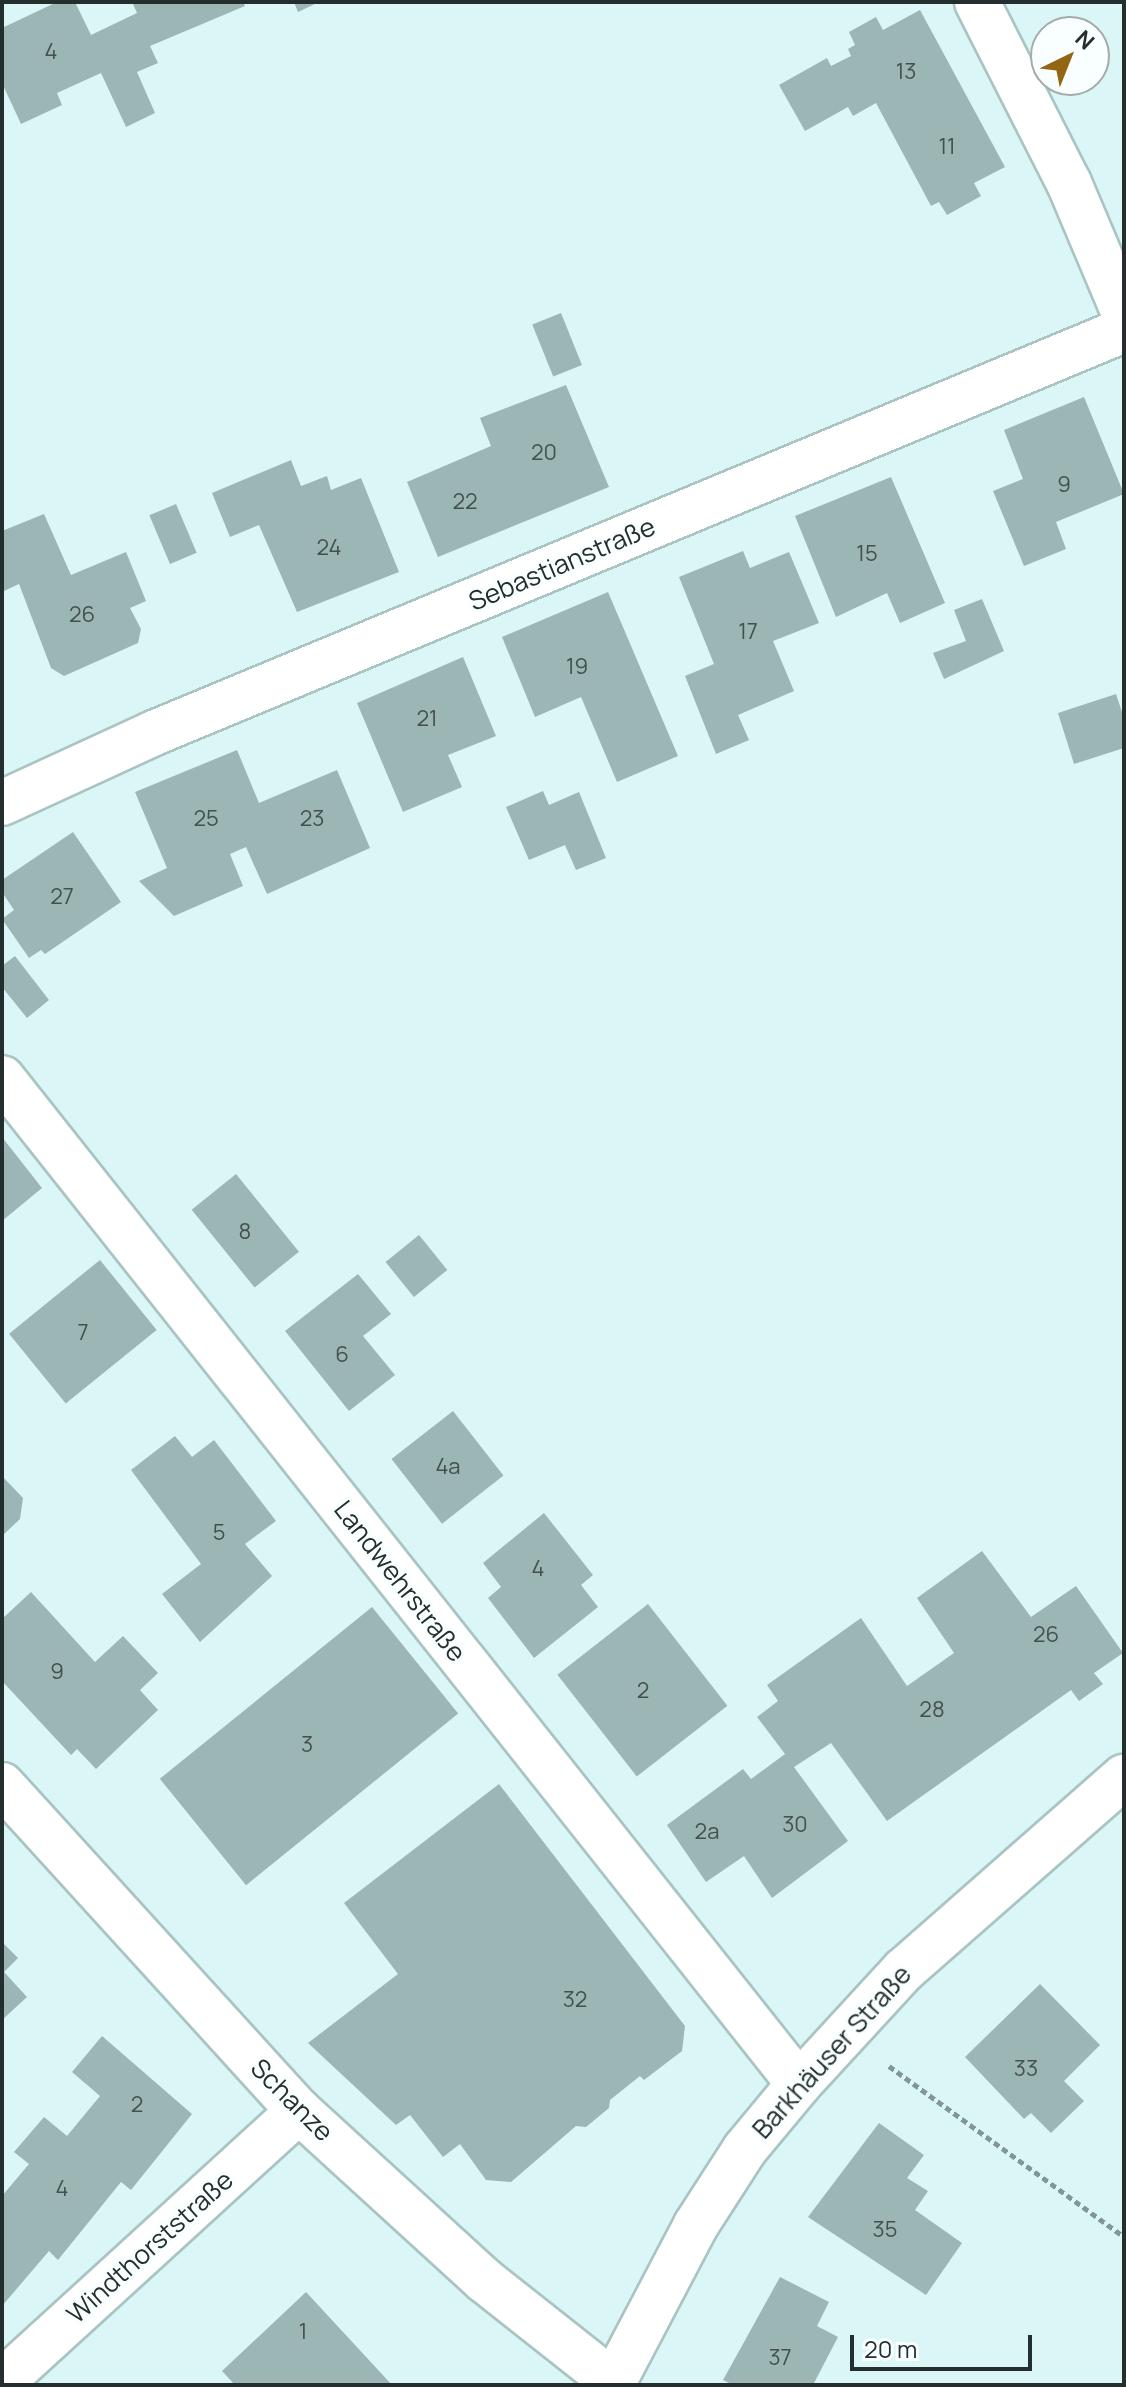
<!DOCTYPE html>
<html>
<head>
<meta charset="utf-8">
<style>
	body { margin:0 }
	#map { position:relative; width:1126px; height:2387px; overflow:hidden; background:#dbf6f6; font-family:Manrope,sans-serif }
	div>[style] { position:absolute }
	.building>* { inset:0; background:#9cb6b6; transform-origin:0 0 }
	.path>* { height:5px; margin-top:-2.5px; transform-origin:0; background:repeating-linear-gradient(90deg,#839696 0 6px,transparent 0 10px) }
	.roads { filter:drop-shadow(2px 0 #aac4c4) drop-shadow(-2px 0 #aac4c4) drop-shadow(0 2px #aac4c4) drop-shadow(0 -2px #aac4c4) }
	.minor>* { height:44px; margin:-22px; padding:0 22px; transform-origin:22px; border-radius:22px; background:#fff }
	.tertiary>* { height:44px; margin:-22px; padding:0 22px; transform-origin:22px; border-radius:22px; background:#fff }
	span { translate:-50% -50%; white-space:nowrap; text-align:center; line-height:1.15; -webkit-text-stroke:7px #f9fefe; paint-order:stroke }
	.number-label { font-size:22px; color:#425050 }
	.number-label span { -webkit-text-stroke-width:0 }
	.street-label { font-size:26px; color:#242e2e }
	.frame { position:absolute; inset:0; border:4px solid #242e2e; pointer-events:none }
	.north { position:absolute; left:1030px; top:16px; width:80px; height:80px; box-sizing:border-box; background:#f9fefe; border:2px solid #a4abab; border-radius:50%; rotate:43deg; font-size:22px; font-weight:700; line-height:32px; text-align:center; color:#242e2e }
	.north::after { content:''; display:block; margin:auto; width:28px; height:36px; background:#946513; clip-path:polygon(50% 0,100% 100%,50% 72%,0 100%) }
	.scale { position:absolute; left:850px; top:2335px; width:182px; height:36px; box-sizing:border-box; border:4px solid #242e2e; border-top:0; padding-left:10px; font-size:24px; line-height:28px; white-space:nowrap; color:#242e2e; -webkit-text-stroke:6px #f9fefe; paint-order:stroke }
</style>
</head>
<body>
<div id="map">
	<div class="building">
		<div style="clip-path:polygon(57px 2px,75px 2px,91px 35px,137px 13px,132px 2px,243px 2px,245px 6px,150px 46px,158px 63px,137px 72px,155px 113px,126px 127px,101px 73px,57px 93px,62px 105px,21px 124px,2px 83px,2px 28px)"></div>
		<div style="clip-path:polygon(294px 2px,319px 2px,298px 12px)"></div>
		<div style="clip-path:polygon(920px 10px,1005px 167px,974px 183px,981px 196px,947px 215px,939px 202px,931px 206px,876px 103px,853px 116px,848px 107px,805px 131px,779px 85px,827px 58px,831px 66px,851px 56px,848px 49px,855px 45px,849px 32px,876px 17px,883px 30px)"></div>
		<div style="left:561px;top:313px;width:56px;height:31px;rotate:68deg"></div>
		<div style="clip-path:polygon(566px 385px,609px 487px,438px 557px,407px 482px,491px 446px,480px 418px)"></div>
		<div style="clip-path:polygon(1084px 397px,1124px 494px,1056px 522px,1066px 549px,1024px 566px,993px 491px,1023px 479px,1004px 430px)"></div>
		<div style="clip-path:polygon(291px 460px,301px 486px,327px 476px,331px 490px,361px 478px,399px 572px,297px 612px,259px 525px,230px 537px,212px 493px)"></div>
		<div style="clip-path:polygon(891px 477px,945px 603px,900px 623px,887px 593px,836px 617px,795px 516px)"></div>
		<div style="left:176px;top:504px;width:53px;height:29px;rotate:67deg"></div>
		<div style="clip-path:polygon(44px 514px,71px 575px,126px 552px,146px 601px,130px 608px,141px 629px,138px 643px,64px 676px,51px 668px,19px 584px,2px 592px,2px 531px)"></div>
		<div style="clip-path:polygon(743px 551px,750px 568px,789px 552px,819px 623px,773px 641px,794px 691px,738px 715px,749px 740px,716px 754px,685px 676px,714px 664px,679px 577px)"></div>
		<div style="clip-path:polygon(608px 592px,678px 756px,617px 782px,581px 697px,535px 717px,502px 637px)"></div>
		<div style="clip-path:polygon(982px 599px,1004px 651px,944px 679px,933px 653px,966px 641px,954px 610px)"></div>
		<div style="clip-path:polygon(463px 657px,496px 736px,448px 755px,462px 787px,403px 812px,357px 703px)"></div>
		<div style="clip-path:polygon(1116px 694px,1124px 718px,1124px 748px,1074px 764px,1058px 713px)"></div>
		<div style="clip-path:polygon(237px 750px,259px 803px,337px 770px,370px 848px,267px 894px,246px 847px,230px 854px,243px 886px,174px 916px,139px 881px,167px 868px,135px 792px)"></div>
		<div style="clip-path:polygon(543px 791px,549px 805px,579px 792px,606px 858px,576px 870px,565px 845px,529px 860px,506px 807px)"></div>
		<div style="clip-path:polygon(73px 832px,121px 902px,45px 954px,41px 950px,29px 958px,2px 919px,14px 910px,2px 892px,2px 880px)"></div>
		<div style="clip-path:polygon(15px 956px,49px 1000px,27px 1018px,2px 987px,2px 966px)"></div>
		<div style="clip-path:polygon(2px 1137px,42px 1188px,2px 1221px)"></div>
		<div style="left:236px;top:1174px;width:100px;height:57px;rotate:51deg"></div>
		<div style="left:419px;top:1235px;width:45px;height:43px;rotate:51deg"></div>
		<div style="left:100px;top:1260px;width:90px;height:117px;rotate:51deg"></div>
		<div style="clip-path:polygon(358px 1274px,391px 1314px,363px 1336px,395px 1375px,349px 1411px,285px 1331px)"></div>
		<div style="left:453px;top:1411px;width:82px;height:78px;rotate:52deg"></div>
		<div style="clip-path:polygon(175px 1436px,192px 1457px,214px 1440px,276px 1521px,245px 1544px,272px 1576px,200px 1642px,162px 1594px,201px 1564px,131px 1470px)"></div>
		<div style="clip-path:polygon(2px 1476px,23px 1498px,20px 1519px,2px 1536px)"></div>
		<div style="clip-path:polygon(544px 1513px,593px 1575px,581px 1585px,598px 1607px,534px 1658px,488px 1598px,501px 1587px,483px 1563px)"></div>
		<div style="clip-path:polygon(982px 1551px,1031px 1617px,1076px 1586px,1123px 1653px,1094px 1673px,1103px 1684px,1079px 1701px,1071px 1690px,887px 1821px,831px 1743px,794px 1767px,848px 1841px,772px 1898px,744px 1856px,706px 1882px,667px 1825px,743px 1769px,751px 1779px,785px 1754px,757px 1717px,778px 1701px,767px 1685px,861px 1618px,907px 1686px,954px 1653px,917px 1598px)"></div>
		<div style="clip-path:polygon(31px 1592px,95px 1662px,123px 1636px,158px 1673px,140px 1690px,158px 1710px,96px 1769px,77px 1749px,71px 1755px,2px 1681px,2px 1619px)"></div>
		<div style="left:648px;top:1604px;width:129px;height:115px;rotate:52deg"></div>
		<div style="left:372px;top:1607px;width:137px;height:273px;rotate:51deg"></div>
		<div style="clip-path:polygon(499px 1784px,685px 2026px,682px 2051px,644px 2080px,640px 2076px,610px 2100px,609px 2108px,586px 2127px,576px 2126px,511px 2182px,486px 2180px,460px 2144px,443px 2157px,410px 2115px,396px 2125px,308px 2043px,398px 1974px,344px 1903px)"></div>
		<div style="clip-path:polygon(2px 1942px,18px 1958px,4px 1972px,27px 1997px,2px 2020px)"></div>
		<div style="clip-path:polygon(1040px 1984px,1100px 2045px,1064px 2081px,1084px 2101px,1051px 2133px,1031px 2113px,1024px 2119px,965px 2057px)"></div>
		<div style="clip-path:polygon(102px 2036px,192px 2114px,131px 2190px,121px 2182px,58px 2260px,49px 2251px,2px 2306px,2px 2196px,29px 2164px,14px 2152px,44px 2117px,67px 2136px,100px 2096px,72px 2072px)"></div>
		<div style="clip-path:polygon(879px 2123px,924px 2155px,907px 2178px,928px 2191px,915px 2210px,962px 2243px,926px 2295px,808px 2217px)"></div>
		<div style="clip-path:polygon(780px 2277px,829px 2302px,817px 2326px,838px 2337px,813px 2385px,733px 2385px,723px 2380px)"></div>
		<div style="clip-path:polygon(306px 2292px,392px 2385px,235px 2385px,222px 2371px)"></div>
	</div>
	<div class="path">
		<div style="left:889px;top:2066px;width:291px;rotate:36deg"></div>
	</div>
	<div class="roads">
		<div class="minor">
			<div style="left:977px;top:2px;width:203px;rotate:63.1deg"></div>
			<div style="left:1069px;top:183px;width:141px;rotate:67.1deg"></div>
			<div style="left:2px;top:803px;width:167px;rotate:-24.7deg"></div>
			<div style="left:154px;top:733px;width:1050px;rotate:-22.56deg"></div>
			<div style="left:2px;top:1078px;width:1283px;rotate:51.61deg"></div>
			<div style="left:2px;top:1785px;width:441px;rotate:47.7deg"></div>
			<div style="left:299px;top:2111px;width:251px;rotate:42.4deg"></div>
			<div style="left:484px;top:2280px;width:164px;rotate:38.3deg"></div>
			<div style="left:2px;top:2382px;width:402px;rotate:-42.4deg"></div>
		</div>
		<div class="tertiary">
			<div style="left:612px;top:2385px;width:181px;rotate:-62.3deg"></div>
			<div style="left:696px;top:2225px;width:90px;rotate:-57.2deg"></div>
			<div style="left:745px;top:2149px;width:85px;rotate:-50.3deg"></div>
			<div style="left:799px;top:2084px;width:155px;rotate:-47.4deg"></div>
			<div style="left:904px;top:1970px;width:293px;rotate:-41.3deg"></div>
		</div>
	</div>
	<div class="number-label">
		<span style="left:51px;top:52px">4</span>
		<span style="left:906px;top:72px">13</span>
		<span style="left:947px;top:147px">11</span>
		<span style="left:544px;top:453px">20</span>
		<span style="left:1064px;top:485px">9</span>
		<span style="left:465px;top:502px">22</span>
		<span style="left:329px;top:548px">24</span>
		<span style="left:867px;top:554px">15</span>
		<span style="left:82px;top:615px">26</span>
		<span style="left:748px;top:632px">17</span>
		<span style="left:577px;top:667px">19</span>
		<span style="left:427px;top:719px">21</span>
		<span style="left:206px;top:819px">25</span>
		<span style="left:312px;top:819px">23</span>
		<span style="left:62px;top:897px">27</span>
		<span style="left:245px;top:1232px">8</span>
		<span style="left:83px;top:1333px">7</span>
		<span style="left:342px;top:1355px">6</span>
		<span style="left:448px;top:1467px">4a</span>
		<span style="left:219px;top:1533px">5</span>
		<span style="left:538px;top:1569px">4</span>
		<span style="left:1046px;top:1635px">26</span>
		<span style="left:57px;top:1672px">9</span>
		<span style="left:643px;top:1691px">2</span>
		<span style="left:932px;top:1710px">28</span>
		<span style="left:307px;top:1745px">3</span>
		<span style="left:795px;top:1825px">30</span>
		<span style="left:707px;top:1832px">2a</span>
		<span style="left:575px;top:2000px">32</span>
		<span style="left:1026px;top:2069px">33</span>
		<span style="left:137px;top:2105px">2</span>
		<span style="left:62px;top:2189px">4</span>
		<span style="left:885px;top:2230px">35</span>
		<span style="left:303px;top:2332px">1</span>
		<span style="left:780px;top:2358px">37</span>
	</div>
	<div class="street-label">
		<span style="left:562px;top:564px;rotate:-23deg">Sebastianstraße</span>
		<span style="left:400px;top:1581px;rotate:52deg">Landwehrstraße</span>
		<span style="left:832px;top:2052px;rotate:-48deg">Barkhäuser Straße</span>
		<span style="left:292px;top:2100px;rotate:45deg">Schanze</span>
		<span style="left:150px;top:2247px;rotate:-42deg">Windthorststraße</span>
	</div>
	<div class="frame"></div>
	<div class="north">N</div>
	<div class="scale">20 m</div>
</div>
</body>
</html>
